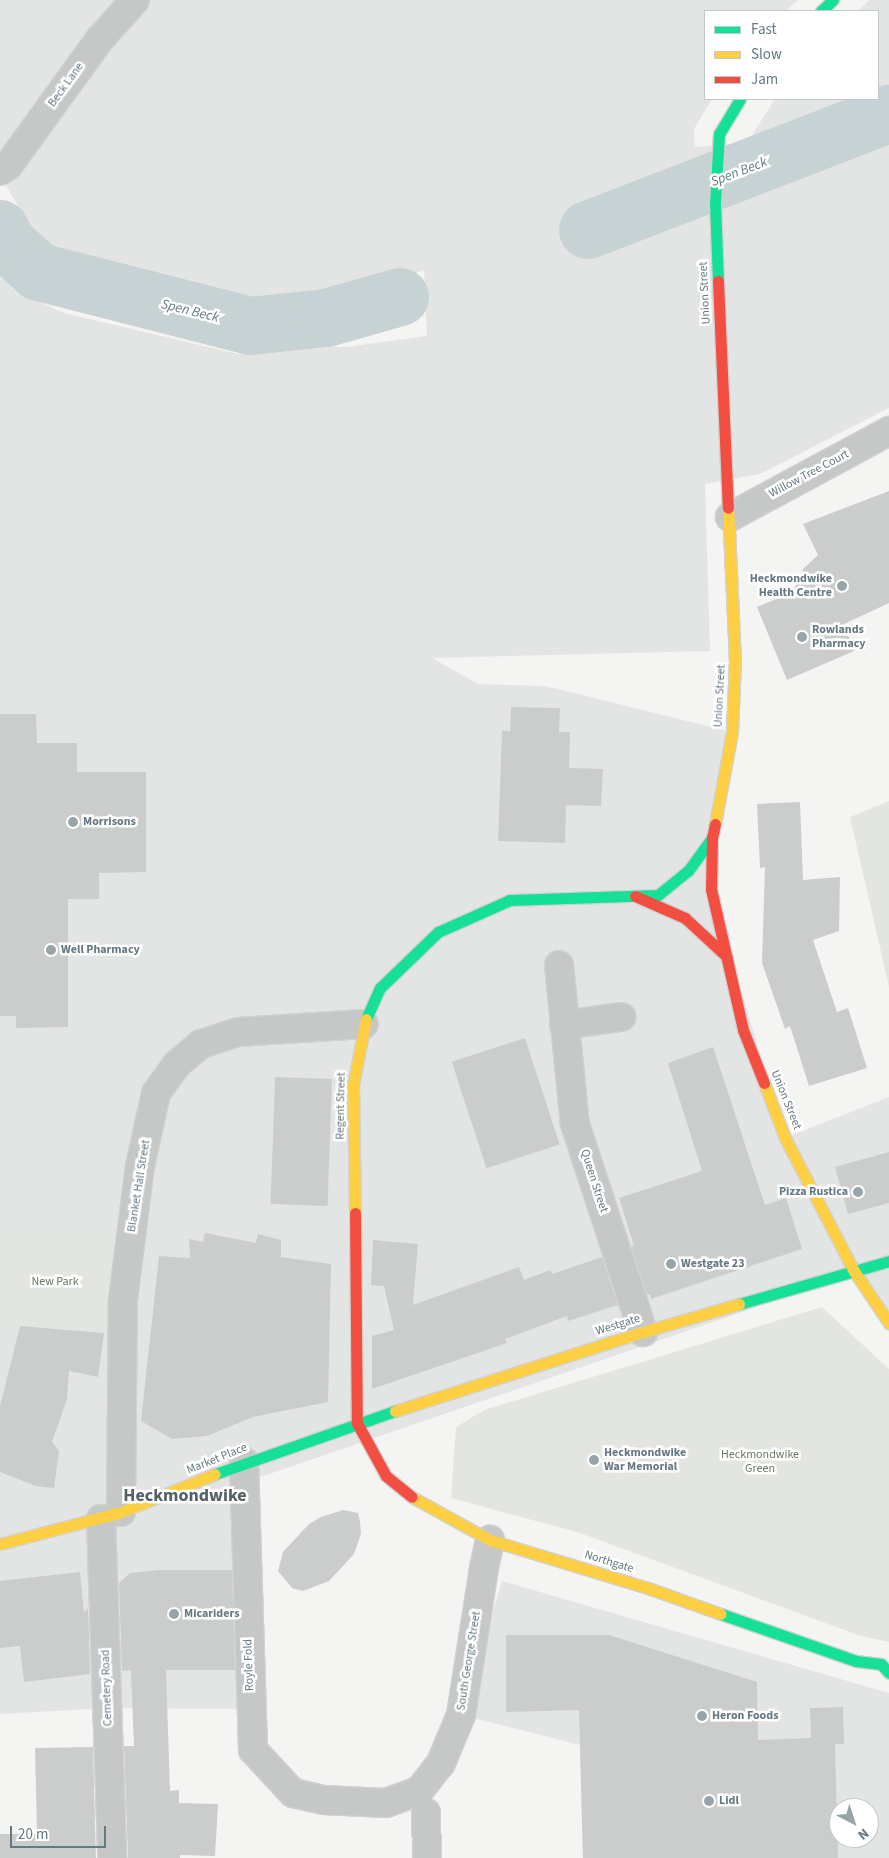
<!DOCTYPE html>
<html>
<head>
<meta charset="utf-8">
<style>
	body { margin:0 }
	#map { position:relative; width:889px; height:1858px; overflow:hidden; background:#f4f4f3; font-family:"Source Sans 3",sans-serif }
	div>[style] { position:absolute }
	.built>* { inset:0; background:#e3e5e4 }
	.green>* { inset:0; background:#e3e6e0; transform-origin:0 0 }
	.river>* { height:58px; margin:-29px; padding:0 29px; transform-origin:29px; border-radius:29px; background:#c6d2d3 }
	.building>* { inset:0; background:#cbcdcd; transform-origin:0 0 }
	.roads { filter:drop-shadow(1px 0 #d0d2d2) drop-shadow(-1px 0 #d0d2d2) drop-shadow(0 1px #d0d2d2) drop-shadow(0 -1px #d0d2d2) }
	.street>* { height:28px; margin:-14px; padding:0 14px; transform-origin:14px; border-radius:14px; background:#c6c8c8 }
	.fast>* { height:11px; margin:-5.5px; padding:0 5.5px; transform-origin:5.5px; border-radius:5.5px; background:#16e098 }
	.slow>* { height:11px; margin:-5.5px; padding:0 5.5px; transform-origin:5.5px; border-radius:5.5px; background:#ffcf43 }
	.jam>* { height:11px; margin:-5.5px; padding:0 5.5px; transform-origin:5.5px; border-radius:5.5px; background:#f24e42 }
	.dots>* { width:14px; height:14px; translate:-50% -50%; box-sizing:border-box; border:2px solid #fff; border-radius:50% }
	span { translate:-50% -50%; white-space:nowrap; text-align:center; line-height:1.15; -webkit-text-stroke:5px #fff; paint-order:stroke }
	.street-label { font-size:12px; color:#657982 }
	.poi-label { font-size:12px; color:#657982; font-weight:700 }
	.right { translate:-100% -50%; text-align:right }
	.left { translate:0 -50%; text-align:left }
	.park-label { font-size:12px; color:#6b7964 }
	.water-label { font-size:14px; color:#617b7f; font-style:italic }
	.district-label { font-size:18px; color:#536167; font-weight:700 }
	.legend { position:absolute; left:704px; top:10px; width:175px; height:90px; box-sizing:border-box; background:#fff; border:1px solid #c1c9cd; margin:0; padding:6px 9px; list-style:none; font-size:15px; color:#657982 }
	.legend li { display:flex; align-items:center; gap:10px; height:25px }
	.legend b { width:25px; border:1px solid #c1c9cd }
	.north { position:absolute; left:829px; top:1798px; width:50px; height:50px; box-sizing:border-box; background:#fff; border:1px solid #c1c9cd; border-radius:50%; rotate:140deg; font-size:14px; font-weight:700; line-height:20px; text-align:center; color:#657982 }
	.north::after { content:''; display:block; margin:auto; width:18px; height:22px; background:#97a4aa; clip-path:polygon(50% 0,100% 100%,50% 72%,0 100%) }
	.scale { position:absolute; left:10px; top:1826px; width:96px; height:22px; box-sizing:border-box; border:2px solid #657982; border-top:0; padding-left:6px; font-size:15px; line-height:18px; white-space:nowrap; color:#657982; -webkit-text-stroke:4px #fff; paint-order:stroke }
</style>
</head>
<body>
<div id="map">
	<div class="built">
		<div style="clip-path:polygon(0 0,798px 0,786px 11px,705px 11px,705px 99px,712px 99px,694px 129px,695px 147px,747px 143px,775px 99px,878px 99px,878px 11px,858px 11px,869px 0,889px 0,889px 408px,760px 474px,705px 484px,710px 651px,432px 658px,478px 684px,545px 686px,732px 732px,711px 889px,785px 1138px,889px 1097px,889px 1323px,862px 1271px,237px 1485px,242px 1709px,108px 1708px,0 1714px,0 266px,23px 294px,64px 313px,238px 354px,293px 346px,346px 347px,427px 336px,424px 270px,298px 315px,53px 267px,0 175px)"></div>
		<div style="clip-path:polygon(evenodd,502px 1581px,889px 1693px,889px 1858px,583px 1858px,580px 1745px,461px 1715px,502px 1581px,839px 1808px,869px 1808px,869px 1838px,839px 1838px,839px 1808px)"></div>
	</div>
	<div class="green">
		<div style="clip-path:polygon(889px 801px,889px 987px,850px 817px)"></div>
		<div style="left:0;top:1230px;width:114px;height:97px;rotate:3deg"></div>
		<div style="clip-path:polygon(822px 1307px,889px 1369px,889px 1642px,858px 1635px,580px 1533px,451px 1498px,456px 1427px,484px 1410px)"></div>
	</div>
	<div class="river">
		<div style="left:0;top:229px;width:17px;rotate:62deg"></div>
		<div style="left:8px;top:244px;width:42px;rotate:42.1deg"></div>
		<div style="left:39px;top:272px;width:219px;rotate:14.3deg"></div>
		<div style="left:251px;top:326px;width:75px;rotate:-6.1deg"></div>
		<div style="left:326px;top:318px;width:77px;rotate:-15.8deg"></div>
		<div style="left:588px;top:230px;width:323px;rotate:-21.1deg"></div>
	</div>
	<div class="building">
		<div style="clip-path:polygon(889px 491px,889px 603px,844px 624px,854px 651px,787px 680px,757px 607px,793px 592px,803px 569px,818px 555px,803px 524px)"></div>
		<div style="clip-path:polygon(511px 707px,560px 708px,559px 732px,570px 732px,569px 768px,603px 769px,601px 806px,566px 805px,565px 843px,498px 841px,502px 731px,510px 731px)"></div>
		<div style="clip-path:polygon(0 714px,36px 714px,37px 743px,77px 743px,77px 772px,146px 772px,146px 872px,99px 873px,99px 899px,68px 899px,68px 1027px,16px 1028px,16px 1016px,0 1016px)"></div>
		<div style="clip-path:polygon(800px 802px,803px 880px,840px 877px,839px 931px,813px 940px,837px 1012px,848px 1008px,867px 1068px,809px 1086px,790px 1026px,785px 1029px,762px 963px,765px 867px,760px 868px,757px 804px)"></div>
		<div style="left:525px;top:1038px;width:112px;height:77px;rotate:72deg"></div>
		<div style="clip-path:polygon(713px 1047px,765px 1205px,786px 1198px,802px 1249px,651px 1299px,650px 1294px,647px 1295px,631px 1246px,634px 1246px,619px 1198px,702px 1171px,668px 1063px)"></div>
		<div style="left:275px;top:1077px;width:57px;height:127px;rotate:2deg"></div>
		<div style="clip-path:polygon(889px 1152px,889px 1203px,848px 1214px,835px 1167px)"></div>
		<div style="clip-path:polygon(205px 1233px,256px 1243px,258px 1234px,281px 1240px,281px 1257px,331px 1264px,328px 1402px,253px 1417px,207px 1436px,172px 1439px,141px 1421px,159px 1256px,190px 1258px,189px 1239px,203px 1242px)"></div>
		<div style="clip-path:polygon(373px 1240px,418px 1244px,413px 1305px,519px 1267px,524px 1280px,550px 1270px,552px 1274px,602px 1257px,618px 1305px,568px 1321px,567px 1316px,505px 1339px,507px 1343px,372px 1389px,372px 1336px,394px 1330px,384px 1286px,371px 1285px)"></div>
		<div style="clip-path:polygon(20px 1326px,104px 1333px,98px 1377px,69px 1371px,67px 1399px,52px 1442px,59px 1451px,54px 1488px,36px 1486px,0 1472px,0 1406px)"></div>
		<div style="clip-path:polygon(343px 1510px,358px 1513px,360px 1522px,361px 1534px,354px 1554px,329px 1581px,303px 1591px,292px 1588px,278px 1571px,283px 1552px,309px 1524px,321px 1517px)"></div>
		<div style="clip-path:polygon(160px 1570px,232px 1570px,235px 1670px,166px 1670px,170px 1791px,179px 1790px,179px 1803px,218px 1804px,215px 1856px,180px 1855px,180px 1858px,128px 1858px,124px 1746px,134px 1746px,131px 1670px,122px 1671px,119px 1583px,130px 1573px)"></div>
		<div style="clip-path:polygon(80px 1572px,84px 1612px,88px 1608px,90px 1674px,24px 1682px,20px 1646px,0 1648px,0 1581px)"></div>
		<div style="clip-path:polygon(506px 1635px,609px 1635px,757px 1682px,758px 1740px,811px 1738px,810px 1708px,843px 1707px,844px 1744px,835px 1744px,838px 1858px,583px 1858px,579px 1710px,506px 1712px)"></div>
		<div style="clip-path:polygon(93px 1747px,96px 1858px,0 1858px,0 1834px,37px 1834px,35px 1748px)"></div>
	</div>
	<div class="roads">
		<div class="street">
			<div style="left:0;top:171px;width:9px;rotate:-32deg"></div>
			<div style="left:8px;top:166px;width:157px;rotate:-54.1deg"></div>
			<div style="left:100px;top:39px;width:52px;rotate:-48.1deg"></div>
			<div style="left:730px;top:517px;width:181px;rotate:-28.4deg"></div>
			<div style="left:559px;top:965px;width:160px;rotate:84.3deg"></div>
			<div style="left:575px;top:1124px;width:219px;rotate:71.9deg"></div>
			<div style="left:564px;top:1025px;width:58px;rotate:-8deg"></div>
			<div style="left:244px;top:1462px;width:288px;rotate:88.2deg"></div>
			<div style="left:253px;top:1750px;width:59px;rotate:47.1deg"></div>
			<div style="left:293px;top:1793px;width:31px;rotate:13deg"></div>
			<div style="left:323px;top:1800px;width:63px;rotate:2.7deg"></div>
			<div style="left:386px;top:1803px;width:35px;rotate:-20deg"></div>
			<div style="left:419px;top:1791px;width:36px;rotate:-52deg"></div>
			<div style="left:441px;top:1763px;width:52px;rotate:-67.4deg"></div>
			<div style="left:461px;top:1715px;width:149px;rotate:-81.1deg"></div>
			<div style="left:484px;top:1568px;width:29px;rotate:-78deg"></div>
			<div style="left:121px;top:1512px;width:212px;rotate:-89.5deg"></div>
			<div style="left:123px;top:1300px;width:135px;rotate:-82.8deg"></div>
			<div style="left:140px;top:1166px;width:75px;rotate:-77.6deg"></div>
			<div style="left:156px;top:1093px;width:34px;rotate:-54deg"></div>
			<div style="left:176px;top:1065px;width:33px;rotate:-40deg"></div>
			<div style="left:201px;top:1044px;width:39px;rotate:-18deg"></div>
			<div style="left:238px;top:1032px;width:126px;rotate:-3.6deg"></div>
			<div style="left:101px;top:1519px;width:339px;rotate:88.1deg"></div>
			<div style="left:426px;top:1813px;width:45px;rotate:88.7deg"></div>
		</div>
		<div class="fast">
			<div style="left:821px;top:11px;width:16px;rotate:-43deg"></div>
			<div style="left:718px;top:281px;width:78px;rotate:-92.2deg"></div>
			<div style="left:715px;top:203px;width:69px;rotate:-86.7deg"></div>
			<div style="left:719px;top:134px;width:41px;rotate:-59deg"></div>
			<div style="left:366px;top:1019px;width:34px;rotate:-66deg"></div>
			<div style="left:380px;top:988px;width:81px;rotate:-44deg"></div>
			<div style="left:438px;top:932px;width:79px;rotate:-24deg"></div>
			<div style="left:510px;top:900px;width:148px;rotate:-1.9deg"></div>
			<div style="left:658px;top:895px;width:38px;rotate:-39deg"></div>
			<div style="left:688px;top:871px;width:41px;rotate:-54deg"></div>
			<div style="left:739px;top:1304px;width:156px;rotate:-16deg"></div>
			<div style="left:215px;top:1474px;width:191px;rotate:-19.3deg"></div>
			<div style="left:721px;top:1614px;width:143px;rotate:19.2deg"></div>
			<div style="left:856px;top:1661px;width:25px;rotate:7deg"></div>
			<div style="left:881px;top:1664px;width:12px;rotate:48deg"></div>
		</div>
		<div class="slow">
			<div style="left:715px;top:824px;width:94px;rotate:-79.5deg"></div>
			<div style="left:732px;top:732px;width:71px;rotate:-87.6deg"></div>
			<div style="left:735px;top:661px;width:153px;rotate:-92.6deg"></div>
			<div style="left:764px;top:1083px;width:59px;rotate:69.1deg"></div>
			<div style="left:785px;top:1138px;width:150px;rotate:62.6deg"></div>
			<div style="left:854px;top:1271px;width:63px;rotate:56.1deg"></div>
			<div style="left:355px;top:1213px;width:128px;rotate:-90.9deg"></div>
			<div style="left:353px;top:1085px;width:67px;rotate:-78.9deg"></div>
			<div style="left:395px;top:1411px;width:260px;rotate:-17.7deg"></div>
			<div style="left:643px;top:1332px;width:100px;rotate:-16.3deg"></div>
			<div style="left:412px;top:1497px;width:89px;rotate:28.9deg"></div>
			<div style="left:490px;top:1540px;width:165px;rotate:16.9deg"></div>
			<div style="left:648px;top:1588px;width:77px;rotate:19.6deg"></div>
			<div style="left:0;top:1544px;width:125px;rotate:-14.8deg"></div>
			<div style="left:121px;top:1512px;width:101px;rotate:-22deg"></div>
		</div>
		<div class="jam">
			<div style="left:718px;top:281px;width:227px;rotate:87.5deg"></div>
			<div style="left:715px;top:824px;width:14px;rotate:102deg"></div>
			<div style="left:712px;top:838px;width:51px;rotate:91.1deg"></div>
			<div style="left:711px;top:889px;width:145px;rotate:77.2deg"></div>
			<div style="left:743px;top:1030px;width:57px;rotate:68.4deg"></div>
			<div style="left:635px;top:896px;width:55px;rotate:23.7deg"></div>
			<div style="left:685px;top:918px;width:56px;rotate:42.8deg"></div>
			<div style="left:355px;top:1213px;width:210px;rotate:89.5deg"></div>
			<div style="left:357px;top:1423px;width:60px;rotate:61.3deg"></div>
			<div style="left:386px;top:1476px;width:33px;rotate:39deg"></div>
		</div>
	</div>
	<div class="dots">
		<div style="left:842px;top:586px;background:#97a4aa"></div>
		<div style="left:802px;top:637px;background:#97a4aa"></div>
		<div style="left:73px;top:822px;background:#97a4aa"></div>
		<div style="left:51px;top:950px;background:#97a4aa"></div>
		<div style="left:858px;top:1192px;background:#97a4aa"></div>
		<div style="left:671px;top:1264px;background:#97a4aa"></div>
		<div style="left:594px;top:1460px;background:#97a4aa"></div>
		<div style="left:174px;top:1614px;background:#97a4aa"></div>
		<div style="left:702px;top:1716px;background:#97a4aa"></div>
		<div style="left:709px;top:1801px;background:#97a4aa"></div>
	</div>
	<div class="street-label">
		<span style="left:66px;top:85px;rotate:-54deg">Beck Lane</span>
		<span style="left:705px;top:293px;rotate:-93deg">Union Street</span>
		<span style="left:809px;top:474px;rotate:-28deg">Willow Tree Court</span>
		<span style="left:720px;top:696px;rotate:-87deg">Union Street</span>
		<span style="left:786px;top:1100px;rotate:68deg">Union Street</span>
		<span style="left:341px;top:1106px;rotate:-89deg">Regent Street</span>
		<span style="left:594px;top:1181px;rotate:72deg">Queen Street</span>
		<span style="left:139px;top:1186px;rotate:-81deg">Blanket Hall Street</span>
		<span style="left:618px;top:1325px;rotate:-17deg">Westgate</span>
		<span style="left:217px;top:1459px;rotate:-22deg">Market Place</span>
		<span style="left:609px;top:1562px;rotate:17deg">Northgate</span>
		<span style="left:469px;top:1661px;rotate:-81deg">South George Street</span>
		<span style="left:249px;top:1665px;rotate:-92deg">Royle Fold</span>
		<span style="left:107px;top:1688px;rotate:-92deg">Cemetery Road</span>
	</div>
	<div class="poi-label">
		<span class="right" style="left:832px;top:586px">Heckmondwike<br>Health Centre</span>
		<span class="left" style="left:812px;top:637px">Rowlands<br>Pharmacy</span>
		<span class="left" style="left:83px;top:822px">Morrisons</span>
		<span class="left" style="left:61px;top:950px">Well Pharmacy</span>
		<span class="right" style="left:848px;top:1192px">Pizza Rustica</span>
		<span class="left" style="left:681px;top:1264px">Westgate 23</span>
		<span class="left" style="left:604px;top:1460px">Heckmondwike<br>War Memorial</span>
		<span class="left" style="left:184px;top:1614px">Micariders</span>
		<span class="left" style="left:712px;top:1716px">Heron Foods</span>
		<span class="left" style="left:719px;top:1801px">Lidl</span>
	</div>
	<div class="park-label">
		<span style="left:55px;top:1282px">New Park</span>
		<span style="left:760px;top:1462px">Heckmondwike<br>Green</span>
	</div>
	<div class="water-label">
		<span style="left:739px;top:172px;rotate:-21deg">Spen Beck</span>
		<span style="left:190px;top:311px;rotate:14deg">Spen Beck</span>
	</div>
	<div class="district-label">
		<span style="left:185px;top:1496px">Heckmondwike</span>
	</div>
	<ul class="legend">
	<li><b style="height:6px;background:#16e098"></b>Fast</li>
	<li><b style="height:6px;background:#ffcf43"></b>Slow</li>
	<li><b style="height:6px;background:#f24e42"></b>Jam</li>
	</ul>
	<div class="north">N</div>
	<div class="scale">20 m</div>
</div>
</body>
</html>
